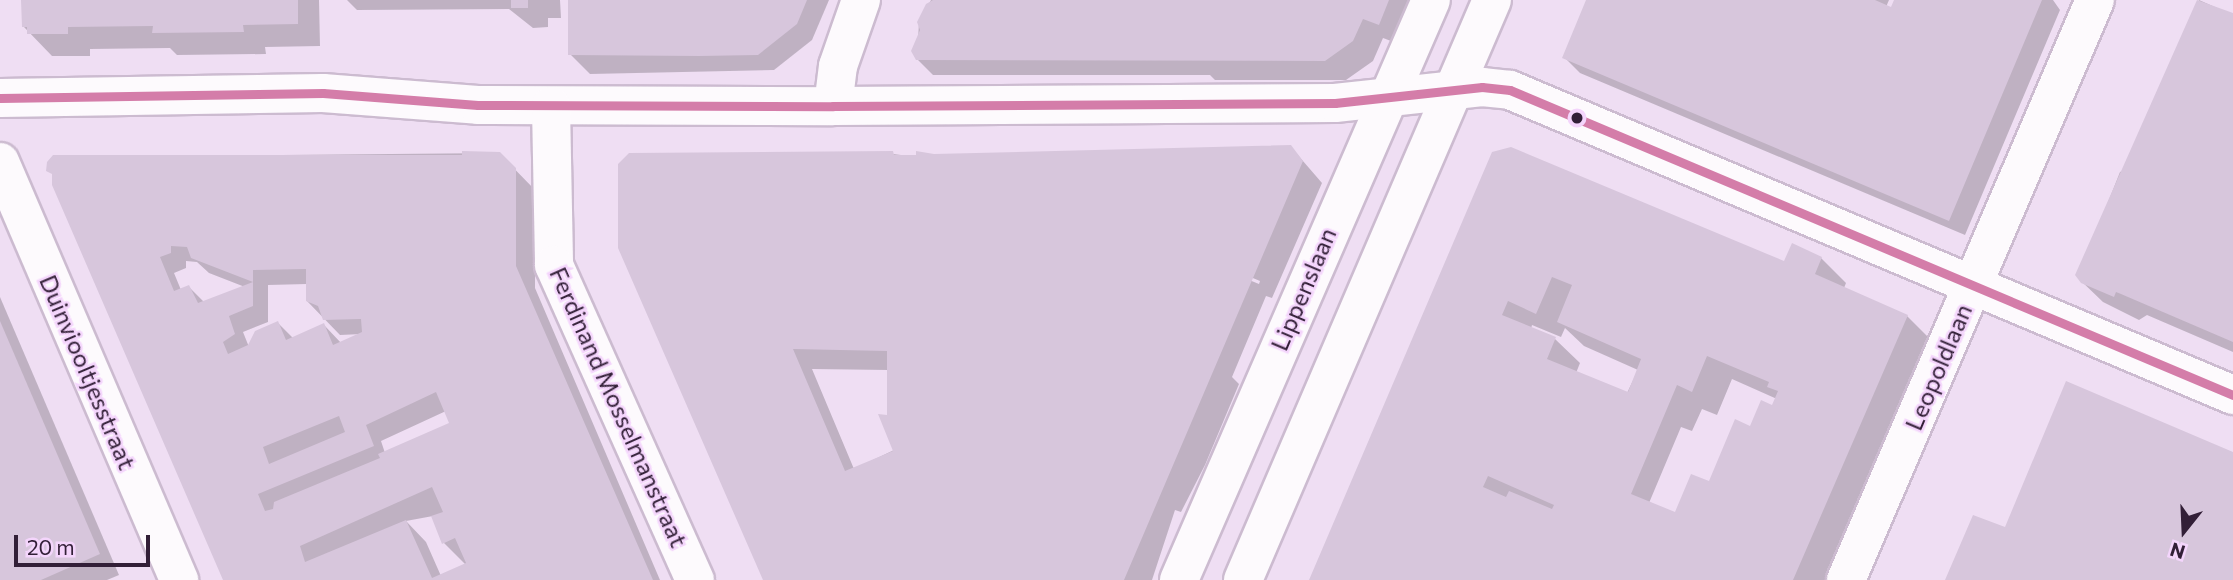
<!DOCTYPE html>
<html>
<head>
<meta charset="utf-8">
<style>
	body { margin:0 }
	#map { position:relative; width:2233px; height:580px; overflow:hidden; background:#efdef3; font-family:Commissioner,sans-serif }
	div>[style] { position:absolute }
	.shadow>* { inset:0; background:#0003 }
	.building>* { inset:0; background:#d7c6dc; transform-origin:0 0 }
	.roads { filter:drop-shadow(2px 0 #ccbbd0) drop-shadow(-2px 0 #ccbbd0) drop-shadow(0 2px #ccbbd0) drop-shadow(0 -2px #ccbbd0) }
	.street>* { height:38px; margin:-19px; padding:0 19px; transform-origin:19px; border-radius:19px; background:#fdfafd }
	.secondary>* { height:38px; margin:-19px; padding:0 19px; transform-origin:19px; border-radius:19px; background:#fdfafd }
	.bus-1>* { height:9px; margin:-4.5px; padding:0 4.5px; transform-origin:4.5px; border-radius:4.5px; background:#d47da9 }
	.dots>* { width:19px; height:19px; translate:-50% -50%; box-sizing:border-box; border:4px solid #f4d5fc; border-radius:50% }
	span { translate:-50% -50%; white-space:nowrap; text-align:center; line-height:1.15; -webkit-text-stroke:5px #f4d5fc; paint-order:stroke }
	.street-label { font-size:24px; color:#321f37 }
	.north { position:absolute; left:2149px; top:496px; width:70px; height:70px; -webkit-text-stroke:5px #f4d5fc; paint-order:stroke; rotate:198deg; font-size:19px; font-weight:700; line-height:28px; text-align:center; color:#321f37 }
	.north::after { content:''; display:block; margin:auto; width:24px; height:32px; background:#321f37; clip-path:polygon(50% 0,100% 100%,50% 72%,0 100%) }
	.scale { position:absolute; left:14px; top:535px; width:136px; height:32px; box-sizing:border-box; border:4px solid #321f37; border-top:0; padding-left:9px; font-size:21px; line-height:24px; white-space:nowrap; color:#321f37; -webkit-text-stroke:5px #f4d5fc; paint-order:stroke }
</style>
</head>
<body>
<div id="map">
	<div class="shadow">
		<div style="clip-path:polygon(23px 0,319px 0,320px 46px,265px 47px,266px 54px,177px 55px,170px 48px,90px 49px,90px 56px,52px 56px,24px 27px)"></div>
		<div style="clip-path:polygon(347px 0,560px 0,561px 18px,548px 18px,548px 27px,533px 28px,509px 9px,357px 10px)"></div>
		<div style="clip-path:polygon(570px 0,829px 0,812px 40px,774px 70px,590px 74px,570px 54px)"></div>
		<div style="clip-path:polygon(931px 0,1417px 0,1399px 44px,1383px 38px,1373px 61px,1346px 80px,1215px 80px,1210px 75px,933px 75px,917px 59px,919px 22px)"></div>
		<div style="clip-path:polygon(1589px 0,1889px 0,1886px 7px,1892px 9px,1896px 0,2053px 0,2060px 10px,1965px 235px,1580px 73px,1564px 57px)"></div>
		<div style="clip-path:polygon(2199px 0,2233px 15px,2233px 352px,2147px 315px,2139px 320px,2103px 302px,2078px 278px,2120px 172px,2127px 169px)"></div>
		<div style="clip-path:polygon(evenodd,1290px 146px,1322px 183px,1272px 298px,1266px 296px,1232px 377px,1239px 384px,1205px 465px,1181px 512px,1175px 510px,1152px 580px,765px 580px,669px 353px,885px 153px,917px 157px,1290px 146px,1217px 263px,1260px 281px,1259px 284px,1217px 267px,1217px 263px,1290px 146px,812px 369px,888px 370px,889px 419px,880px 415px,894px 450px,854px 469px,812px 369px)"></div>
		<div style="clip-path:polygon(evenodd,499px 153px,535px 190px,535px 288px,660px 580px,224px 580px,54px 157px,499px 153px,186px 261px,197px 262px,209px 273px,245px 287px,204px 302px,189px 287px,181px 290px,174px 273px,186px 268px,186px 261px,499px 153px,307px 284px,307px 301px,340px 335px,362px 334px,342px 344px,324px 325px,293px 338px,278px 323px,249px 347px,243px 332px,268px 322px,268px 285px,307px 284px,499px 153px,446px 411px,451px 424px,385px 453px,381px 441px,446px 411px,499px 153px,433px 516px,444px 543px,466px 565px,441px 576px,426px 542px,406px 521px,433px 516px)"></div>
		<div style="clip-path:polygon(evenodd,1493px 154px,1785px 263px,1821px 258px,1846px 283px,1844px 288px,1907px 316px,1932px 341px,1829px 580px,1311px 580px,1493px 154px,1532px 325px,1561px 337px,1565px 328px,1584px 346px,1638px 370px,1627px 393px,1576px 373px,1580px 363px,1555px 339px,1531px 329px,1532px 325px,1493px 154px,1732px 379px,1777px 399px,1773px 407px,1751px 428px,1710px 484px,1676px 514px,1649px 503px,1681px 427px,1692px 431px,1702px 409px,1717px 415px,1732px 379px)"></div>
		<div style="clip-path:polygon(0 297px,119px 575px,107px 580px,0 580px)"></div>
	</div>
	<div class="building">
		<div style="clip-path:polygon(21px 0,298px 0,298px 24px,243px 25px,244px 32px,152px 33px,153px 26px,68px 27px,68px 34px,27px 34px,27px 27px,22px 27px)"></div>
		<div style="left:511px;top:0;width:17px;height:8px"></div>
		<div style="clip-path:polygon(568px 0,807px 0,797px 24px,758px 55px,699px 56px,568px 55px)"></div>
		<div style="clip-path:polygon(933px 0,1389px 0,1379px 25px,1363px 19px,1353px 41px,1325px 61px,916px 60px,911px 51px,920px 30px,917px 22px,926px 4px)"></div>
		<div style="clip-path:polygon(1586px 0,1875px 0,1891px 7px,1894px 0,2042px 0,1949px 221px,1562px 58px)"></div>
		<div style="clip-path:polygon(2197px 0,2233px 13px,2233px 342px,2121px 294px,2116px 292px,2114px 297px,2081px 283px,2075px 275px)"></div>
		<div style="clip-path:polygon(evenodd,1291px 145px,1303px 161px,1124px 580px,763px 580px,618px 248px,618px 164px,629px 153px,893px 151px,894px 155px,916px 155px,916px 151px,934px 154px,1291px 145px,793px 349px,887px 351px,887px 415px,878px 414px,893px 451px,845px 471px,793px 349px)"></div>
		<div style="clip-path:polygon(evenodd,1511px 147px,1784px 261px,1792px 243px,1822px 257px,1815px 274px,1908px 315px,1793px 580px,1309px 580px,1492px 152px,1511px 147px,1552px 277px,1572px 285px,1557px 322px,1641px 359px,1628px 392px,1547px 359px,1556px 337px,1502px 315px,1508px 301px,1536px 314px,1552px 277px,1511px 147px,1707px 356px,1769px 382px,1767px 387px,1778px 391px,1772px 405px,1761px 400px,1750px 426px,1735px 419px,1709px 481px,1691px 474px,1675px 512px,1631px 494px,1677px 385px,1692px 392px,1707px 356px,1511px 147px,1488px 476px,1554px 505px,1552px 509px,1509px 491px,1506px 497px,1483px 487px,1488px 476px)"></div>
		<div style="clip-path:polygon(evenodd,462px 151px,500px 152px,516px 168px,516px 266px,653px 580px,223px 580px,52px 185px,52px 174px,46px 171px,47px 162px,53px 155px,462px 155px,462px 151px,171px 246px,187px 247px,191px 258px,253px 282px,253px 270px,306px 269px,306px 301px,318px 306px,323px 320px,361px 319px,362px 332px,333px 345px,324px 323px,286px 340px,278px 321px,255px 331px,248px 345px,228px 354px,223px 342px,235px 334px,229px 316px,253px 306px,253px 282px,198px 303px,189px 285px,174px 291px,160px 257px,171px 253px,171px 246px,462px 151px,436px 392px,449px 423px,378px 454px,380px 458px,274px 502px,273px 509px,265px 511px,258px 494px,374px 446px,366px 425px,436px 392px,462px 151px,339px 416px,345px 432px,269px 464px,263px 447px,339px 416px,462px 151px,432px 487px,443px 512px,431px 516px,442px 544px,455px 538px,466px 563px,432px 578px,406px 520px,305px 562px,300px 546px,432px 487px)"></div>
		<div style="clip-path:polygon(0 321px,100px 554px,41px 580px,0 580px)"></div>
		<div style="clip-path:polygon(2066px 381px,2233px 452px,2233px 580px,1945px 580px,1973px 515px,2005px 527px)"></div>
	</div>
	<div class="roads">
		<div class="street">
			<div style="left:0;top:98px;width:323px;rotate:-0.9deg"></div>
			<div style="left:323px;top:93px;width:155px;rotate:4.4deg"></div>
			<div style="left:478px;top:105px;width:355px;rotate:0.2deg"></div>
			<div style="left:833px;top:106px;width:502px;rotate:-0.34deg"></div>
			<div style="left:1335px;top:103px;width:148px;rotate:-6.2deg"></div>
			<div style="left:1482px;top:87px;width:28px;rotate:6deg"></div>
			<div style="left:1510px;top:90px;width:785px;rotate:22.87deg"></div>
			<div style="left:551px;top:106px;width:159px;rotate:88.9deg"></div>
			<div style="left:554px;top:265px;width:345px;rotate:65.9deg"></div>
			<div style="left:833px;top:106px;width:40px;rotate:-82.9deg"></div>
			<div style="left:838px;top:66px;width:70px;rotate:-70.8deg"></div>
			<div style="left:0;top:162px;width:455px;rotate:66.8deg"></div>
			<div style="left:1846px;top:580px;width:631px;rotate:-66.77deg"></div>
		</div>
		<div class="secondary">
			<div style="left:1179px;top:580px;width:632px;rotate:-66.52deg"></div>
			<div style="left:1243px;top:580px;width:631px;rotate:-66.77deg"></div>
		</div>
	</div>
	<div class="bus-1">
		<div style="left:0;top:98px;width:323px;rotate:-0.9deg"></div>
		<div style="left:323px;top:93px;width:155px;rotate:4.4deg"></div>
		<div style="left:478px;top:105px;width:355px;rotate:0.2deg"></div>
		<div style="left:833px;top:106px;width:502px;rotate:-0.34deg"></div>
		<div style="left:1335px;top:103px;width:148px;rotate:-6.2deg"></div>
		<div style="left:1482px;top:87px;width:28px;rotate:6deg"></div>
		<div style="left:1510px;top:90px;width:785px;rotate:22.87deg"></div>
	</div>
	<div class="dots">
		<div style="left:1577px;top:118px;background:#321f37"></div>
	</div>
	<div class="street-label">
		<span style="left:1303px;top:289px;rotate:-67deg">Lippenslaan</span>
		<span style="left:1938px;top:367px;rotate:-67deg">Leopoldlaan</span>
		<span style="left:88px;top:372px;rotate:67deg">Duinviooltjesstraat</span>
		<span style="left:619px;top:407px;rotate:66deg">Ferdinand Mosselmanstraat</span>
	</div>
	<div class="north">N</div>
	<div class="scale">20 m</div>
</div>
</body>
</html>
